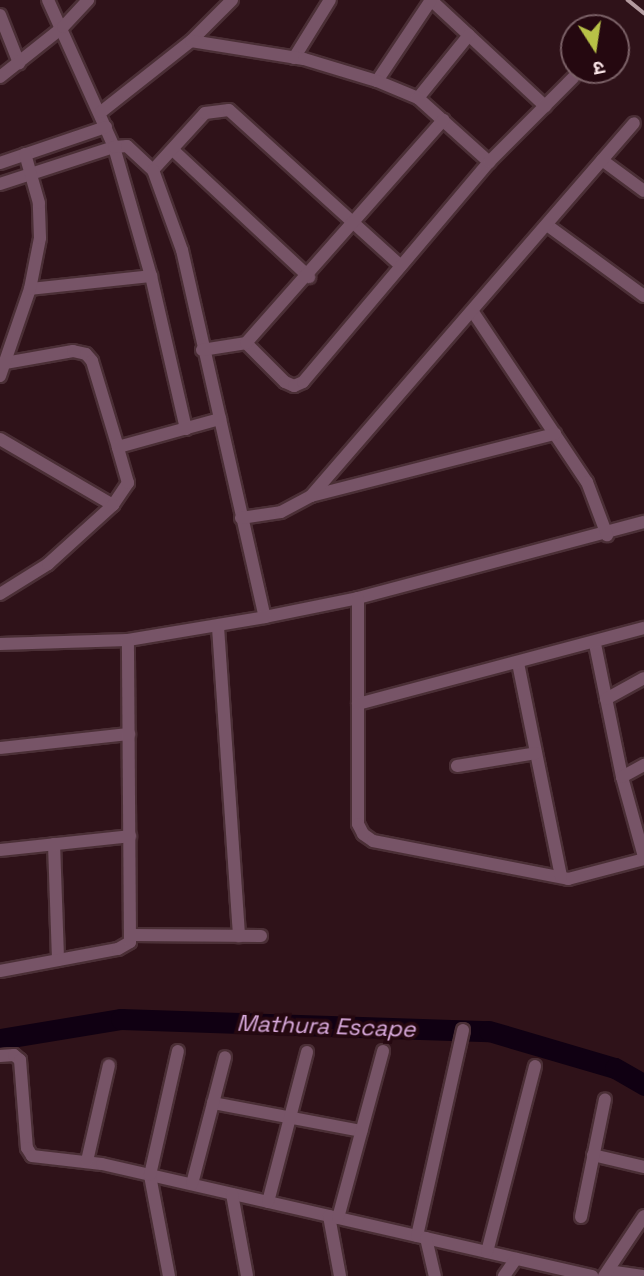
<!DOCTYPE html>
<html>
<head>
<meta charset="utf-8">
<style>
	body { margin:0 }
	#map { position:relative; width:644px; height:1276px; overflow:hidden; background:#2f1219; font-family:"Space Grotesk","Noto Sans Devanagari",sans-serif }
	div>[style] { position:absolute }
	.river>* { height:21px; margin:-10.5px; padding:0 10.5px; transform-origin:10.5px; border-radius:10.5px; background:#100012 }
	.roads { filter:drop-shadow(2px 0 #4b2f36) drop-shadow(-2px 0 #4b2f36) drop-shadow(0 2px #4b2f36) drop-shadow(0 -2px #4b2f36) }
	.street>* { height:12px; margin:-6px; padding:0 6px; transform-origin:6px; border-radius:6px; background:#775467 }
	.rail>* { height:3.5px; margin:-1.75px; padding:0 1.75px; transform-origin:1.75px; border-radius:1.75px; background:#b39a9f }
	span { translate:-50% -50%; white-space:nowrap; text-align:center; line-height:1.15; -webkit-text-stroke:7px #250810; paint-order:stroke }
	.water-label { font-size:23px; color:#daabde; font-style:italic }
	.north { position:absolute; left:560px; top:14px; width:70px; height:70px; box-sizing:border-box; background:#250810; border:2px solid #7a6066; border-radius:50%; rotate:168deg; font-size:19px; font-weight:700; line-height:28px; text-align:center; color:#f9e3e6 }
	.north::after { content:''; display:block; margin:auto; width:24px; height:32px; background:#b8c147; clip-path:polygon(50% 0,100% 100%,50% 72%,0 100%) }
</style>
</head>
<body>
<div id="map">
	<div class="river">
		<div style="left:0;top:1039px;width:123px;rotate:-9.4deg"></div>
		<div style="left:121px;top:1019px;width:368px;rotate:1.9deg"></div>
		<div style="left:489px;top:1031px;width:131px;rotate:16.4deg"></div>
		<div style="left:615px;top:1068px;width:34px;rotate:30deg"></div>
	</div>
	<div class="roads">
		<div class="street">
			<div style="left:48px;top:0;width:161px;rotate:65.8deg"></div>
			<div style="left:114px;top:147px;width:134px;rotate:74deg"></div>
			<div style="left:151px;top:276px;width:157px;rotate:77.1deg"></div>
			<div style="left:431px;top:0;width:156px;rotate:42.9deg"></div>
			<div style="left:0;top:15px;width:52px;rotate:68.4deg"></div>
			<div style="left:191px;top:41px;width:58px;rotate:-45deg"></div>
			<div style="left:294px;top:58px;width:68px;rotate:-58.2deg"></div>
			<div style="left:0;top:77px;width:80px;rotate:-38.4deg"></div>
			<div style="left:63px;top:27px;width:37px;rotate:-47deg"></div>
			<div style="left:377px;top:81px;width:97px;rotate:-56.3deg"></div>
			<div style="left:418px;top:98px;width:81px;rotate:-51deg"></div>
			<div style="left:101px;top:112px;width:115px;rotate:-38.3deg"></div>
			<div style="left:191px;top:41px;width:114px;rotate:9.1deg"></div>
			<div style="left:304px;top:59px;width:76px;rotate:16.8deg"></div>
			<div style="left:377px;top:81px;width:44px;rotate:22.5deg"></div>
			<div style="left:418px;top:98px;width:96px;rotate:42deg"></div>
			<div style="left:174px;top:151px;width:185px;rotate:43deg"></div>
			<div style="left:602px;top:160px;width:52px;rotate:36.4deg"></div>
			<div style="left:0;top:163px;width:112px;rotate:-18.8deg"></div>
			<div style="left:153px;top:170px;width:77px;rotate:-47.6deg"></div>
			<div style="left:205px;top:113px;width:24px;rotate:-7deg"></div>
			<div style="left:229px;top:110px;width:232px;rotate:42.2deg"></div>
			<div style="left:0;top:184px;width:120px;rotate:-18deg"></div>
			<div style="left:114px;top:147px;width:13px;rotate:-4deg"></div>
			<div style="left:127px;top:146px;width:35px;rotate:43deg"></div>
			<div style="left:153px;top:170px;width:85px;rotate:70.1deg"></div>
			<div style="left:182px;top:250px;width:376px;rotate:77.3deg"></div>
			<div style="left:265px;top:617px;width:95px;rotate:-11.5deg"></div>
			<div style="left:358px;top:598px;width:296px;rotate:-14.9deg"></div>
			<div style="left:547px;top:225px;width:120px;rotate:36.2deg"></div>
			<div style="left:30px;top:289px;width:122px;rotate:-6.1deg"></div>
			<div style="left:473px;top:312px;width:205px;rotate:56.2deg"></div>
			<div style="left:587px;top:482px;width:57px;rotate:69.3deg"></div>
			<div style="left:246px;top:343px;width:55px;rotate:45deg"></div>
			<div style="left:285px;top:382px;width:10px;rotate:24deg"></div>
			<div style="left:294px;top:386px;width:10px;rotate:-24deg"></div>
			<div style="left:303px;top:382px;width:288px;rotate:-49.8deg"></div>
			<div style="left:489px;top:162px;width:119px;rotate:-45deg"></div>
			<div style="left:202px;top:350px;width:45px;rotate:-9deg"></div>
			<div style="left:246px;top:343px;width:298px;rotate:-48.5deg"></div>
			<div style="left:5px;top:363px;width:69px;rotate:-10deg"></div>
			<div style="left:73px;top:351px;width:13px;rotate:13deg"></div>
			<div style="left:86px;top:354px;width:9px;rotate:49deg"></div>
			<div style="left:92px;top:361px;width:90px;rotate:73.2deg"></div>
			<div style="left:0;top:376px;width:92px;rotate:-71deg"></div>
			<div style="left:30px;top:289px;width:52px;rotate:-78.9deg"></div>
			<div style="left:40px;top:238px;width:35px;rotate:-92deg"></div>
			<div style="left:39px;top:203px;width:51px;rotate:-105.9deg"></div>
			<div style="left:0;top:439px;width:131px;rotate:30.3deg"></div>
			<div style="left:113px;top:505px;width:27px;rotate:-56deg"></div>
			<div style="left:128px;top:483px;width:37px;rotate:-106deg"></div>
			<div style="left:118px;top:447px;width:106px;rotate:-15.4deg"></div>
			<div style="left:311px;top:496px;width:252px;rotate:-14.3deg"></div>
			<div style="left:241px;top:518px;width:40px;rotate:-8.5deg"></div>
			<div style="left:281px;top:512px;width:34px;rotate:-28deg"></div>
			<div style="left:311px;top:496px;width:493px;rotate:-49.1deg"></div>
			<div style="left:0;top:594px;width:57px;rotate:-32deg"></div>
			<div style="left:48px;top:564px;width:88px;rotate:-42.2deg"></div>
			<div style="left:358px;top:598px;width:226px;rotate:90deg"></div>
			<div style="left:358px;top:824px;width:11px;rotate:63deg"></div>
			<div style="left:363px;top:834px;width:12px;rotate:35deg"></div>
			<div style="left:373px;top:841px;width:199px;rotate:11deg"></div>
			<div style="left:568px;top:879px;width:79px;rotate:-14.7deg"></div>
			<div style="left:218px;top:627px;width:310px;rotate:86.1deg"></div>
			<div style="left:0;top:644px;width:128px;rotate:-1.8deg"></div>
			<div style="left:128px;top:640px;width:139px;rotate:-9.5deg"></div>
			<div style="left:595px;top:644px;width:136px;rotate:78.5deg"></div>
			<div style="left:622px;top:777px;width:83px;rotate:74.6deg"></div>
			<div style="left:518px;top:663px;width:218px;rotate:78.6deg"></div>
			<div style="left:606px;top:699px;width:43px;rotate:-28.9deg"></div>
			<div style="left:358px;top:704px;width:296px;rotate:-14.9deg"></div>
			<div style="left:0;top:748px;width:130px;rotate:-6.2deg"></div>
			<div style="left:457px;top:766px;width:80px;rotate:-9.3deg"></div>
			<div style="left:622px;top:777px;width:25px;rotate:-29deg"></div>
			<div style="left:54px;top:844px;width:116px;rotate:88deg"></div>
			<div style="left:0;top:850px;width:131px;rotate:-6.1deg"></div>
			<div style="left:131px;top:935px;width:130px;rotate:0.4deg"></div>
			<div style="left:0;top:971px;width:120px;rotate:-10.6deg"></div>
			<div style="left:118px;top:949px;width:14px;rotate:-30deg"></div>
			<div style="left:130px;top:942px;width:302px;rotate:-90.4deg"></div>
			<div style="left:0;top:1056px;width:14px;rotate:-4deg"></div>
			<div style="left:14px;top:1055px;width:8px;rotate:40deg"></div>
			<div style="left:20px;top:1060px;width:88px;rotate:85.5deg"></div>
			<div style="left:27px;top:1148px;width:9px;rotate:58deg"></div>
			<div style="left:32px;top:1156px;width:70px;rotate:6.5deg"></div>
			<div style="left:102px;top:1164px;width:503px;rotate:12.88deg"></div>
			<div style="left:213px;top:1103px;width:151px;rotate:10.7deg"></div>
			<div style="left:593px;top:1155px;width:52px;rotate:13.2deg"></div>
			<div style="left:87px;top:1161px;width:98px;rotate:-77.1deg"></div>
			<div style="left:192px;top:1184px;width:131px;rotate:-75.4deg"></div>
			<div style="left:232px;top:1194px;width:83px;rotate:79.6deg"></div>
			<div style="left:268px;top:1202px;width:155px;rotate:-75.4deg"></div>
			<div style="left:329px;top:1216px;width:61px;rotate:79.6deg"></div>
			<div style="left:581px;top:1217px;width:120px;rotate:-78.5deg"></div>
			<div style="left:338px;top:1218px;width:173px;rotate:-74.9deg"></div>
			<div style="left:417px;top:1236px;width:211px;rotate:-77.4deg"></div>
			<div style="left:426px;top:1238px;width:39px;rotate:77deg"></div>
			<div style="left:487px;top:1252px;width:192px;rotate:-75.5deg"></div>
			<div style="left:608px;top:1271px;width:35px;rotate:8deg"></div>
			<div style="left:169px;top:1276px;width:103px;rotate:-100.7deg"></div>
			<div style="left:150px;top:1175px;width:127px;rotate:-77.3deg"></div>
			<div style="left:504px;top:1276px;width:21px;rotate:-55deg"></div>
			<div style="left:604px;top:1276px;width:72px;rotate:-56.3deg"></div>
		</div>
	</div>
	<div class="rail">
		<div style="left:628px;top:0;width:21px;rotate:39deg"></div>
	</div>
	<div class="water-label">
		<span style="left:326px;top:1026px;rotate:2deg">Mathura Escape</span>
	</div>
	<div class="north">उ</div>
</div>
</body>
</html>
